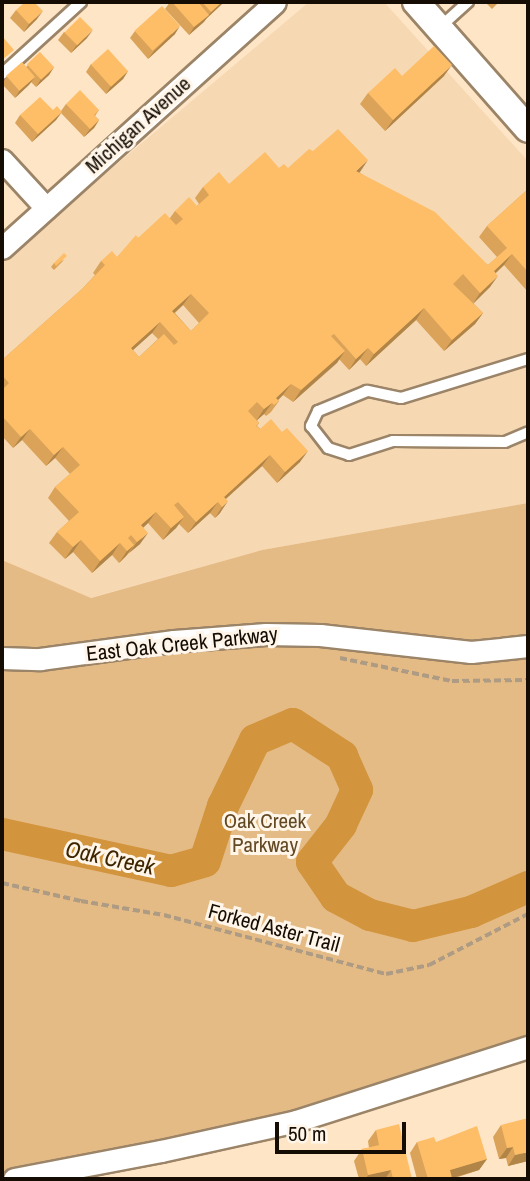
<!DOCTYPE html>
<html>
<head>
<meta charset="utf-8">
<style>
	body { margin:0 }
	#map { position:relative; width:530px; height:1181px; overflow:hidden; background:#fee5c6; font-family:"Archivo Narrow",sans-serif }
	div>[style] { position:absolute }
	.built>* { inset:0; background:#f6d8b3 }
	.green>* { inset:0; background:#e5bb85 }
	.river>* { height:32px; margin:-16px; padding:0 16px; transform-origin:16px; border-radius:16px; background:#d2943c }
	.path>* { height:3.5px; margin-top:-1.75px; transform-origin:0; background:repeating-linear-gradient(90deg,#ae9b83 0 7px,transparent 0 10.5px) }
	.roads { filter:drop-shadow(2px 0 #9b8467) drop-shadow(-2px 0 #9b8467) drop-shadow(0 2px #9b8467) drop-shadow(0 -2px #9b8467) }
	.service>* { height:10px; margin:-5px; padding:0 5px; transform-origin:5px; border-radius:5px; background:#fff }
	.minor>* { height:21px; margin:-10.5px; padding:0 10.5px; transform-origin:10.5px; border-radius:10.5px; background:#fff }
	.tertiary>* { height:26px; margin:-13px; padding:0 13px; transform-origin:13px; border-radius:13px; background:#fff }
	.wall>* { inset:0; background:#daa359 }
	.shaded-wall>* { inset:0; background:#b18548 }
	.building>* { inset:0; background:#fdbe67; transform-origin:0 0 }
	span { translate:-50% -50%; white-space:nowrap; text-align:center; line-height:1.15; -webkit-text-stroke:6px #fff5e8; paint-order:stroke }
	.street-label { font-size:21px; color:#150d03 }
	.park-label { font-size:21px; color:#634824 }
	.water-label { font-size:23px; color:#3d2500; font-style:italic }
	.frame { position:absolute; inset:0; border:4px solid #150d03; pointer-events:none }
	.scale { position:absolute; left:275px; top:1122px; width:131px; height:32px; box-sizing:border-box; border:4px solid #150d03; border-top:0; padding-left:9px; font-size:21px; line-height:24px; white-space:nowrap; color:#150d03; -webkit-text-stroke:5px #fff5e8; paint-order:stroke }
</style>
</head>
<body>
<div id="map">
	<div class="built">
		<div style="clip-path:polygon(309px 2px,384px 2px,528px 161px,528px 503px,262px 550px,90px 598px,2px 560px,2px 261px)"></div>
	</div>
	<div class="green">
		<div style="clip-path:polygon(528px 503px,528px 1038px,336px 1100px,138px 1146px,46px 1179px,2px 1179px,2px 560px,91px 598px,262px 550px)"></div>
	</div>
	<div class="river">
		<div style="left:2px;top:834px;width:173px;rotate:12.3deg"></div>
		<div style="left:171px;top:871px;width:35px;rotate:-16deg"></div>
		<div style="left:205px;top:861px;width:58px;rotate:-71.9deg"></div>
		<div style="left:223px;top:806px;width:73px;rotate:-64.1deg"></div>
		<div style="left:255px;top:740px;width:41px;rotate:-22.8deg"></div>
		<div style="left:293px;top:724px;width:59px;rotate:33.1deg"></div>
		<div style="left:342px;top:756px;width:37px;rotate:66deg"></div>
		<div style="left:357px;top:790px;width:38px;rotate:115deg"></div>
		<div style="left:341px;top:825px;width:47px;rotate:128.1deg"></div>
		<div style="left:312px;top:862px;width:42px;rotate:55.6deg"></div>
		<div style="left:336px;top:897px;width:38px;rotate:28deg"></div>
		<div style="left:370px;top:915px;width:44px;rotate:14.3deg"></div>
		<div style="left:413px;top:926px;width:60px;rotate:-13.6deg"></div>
		<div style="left:471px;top:912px;width:62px;rotate:-23.7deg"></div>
	</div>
	<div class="path">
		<div style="left:340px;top:658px;width:114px;rotate:11.6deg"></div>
		<div style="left:452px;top:681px;width:76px;rotate:-0.8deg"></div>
		<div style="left:2px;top:883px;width:81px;rotate:12.8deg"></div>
		<div style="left:81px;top:901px;width:84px;rotate:9.6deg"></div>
		<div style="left:164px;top:915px;width:230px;rotate:14.9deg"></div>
		<div style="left:386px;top:974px;width:44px;rotate:-11.8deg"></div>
		<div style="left:429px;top:965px;width:111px;rotate:-27.3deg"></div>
	</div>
	<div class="roads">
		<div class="service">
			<div style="left:439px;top:28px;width:39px;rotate:-42deg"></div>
			<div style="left:2px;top:74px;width:107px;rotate:-42.3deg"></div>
			<div style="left:528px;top:359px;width:133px;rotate:162.9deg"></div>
			<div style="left:401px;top:398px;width:35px;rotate:-168deg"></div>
			<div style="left:367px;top:391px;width:53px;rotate:157.8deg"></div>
			<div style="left:318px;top:411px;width:17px;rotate:115deg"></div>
			<div style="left:311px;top:426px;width:28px;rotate:52deg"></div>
			<div style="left:328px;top:448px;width:22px;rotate:18deg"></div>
			<div style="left:349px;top:455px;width:46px;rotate:-17.7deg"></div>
			<div style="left:393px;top:441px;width:112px;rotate:0.5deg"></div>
			<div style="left:505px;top:442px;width:25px;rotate:-23deg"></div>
		</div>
		<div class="minor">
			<div style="left:2px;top:160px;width:65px;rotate:47.5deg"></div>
			<div style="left:2px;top:248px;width:367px;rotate:-42deg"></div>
			<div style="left:2px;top:658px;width:38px;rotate:2deg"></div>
			<div style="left:40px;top:659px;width:135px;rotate:-7.7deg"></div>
			<div style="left:174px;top:641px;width:92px;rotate:-4.4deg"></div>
			<div style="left:266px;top:634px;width:54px;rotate:1.1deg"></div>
			<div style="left:320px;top:635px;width:152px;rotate:6.4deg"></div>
			<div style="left:471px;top:652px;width:57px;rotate:-6deg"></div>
			<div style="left:14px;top:1179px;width:150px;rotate:-10.8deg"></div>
			<div style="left:161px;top:1151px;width:138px;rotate:-12.5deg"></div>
			<div style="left:296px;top:1121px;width:244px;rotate:-17.7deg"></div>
		</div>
		<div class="tertiary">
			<div style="left:416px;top:2px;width:169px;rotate:48.6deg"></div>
		</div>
	</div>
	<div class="wall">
		<div style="clip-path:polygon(170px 2px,224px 2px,189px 35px,165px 9px)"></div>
		<div style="clip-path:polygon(485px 2px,499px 2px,492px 9px)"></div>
		<div style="clip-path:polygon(16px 10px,37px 19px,24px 32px,10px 18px)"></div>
		<div style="clip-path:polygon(135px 31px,175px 34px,148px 59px,130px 38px)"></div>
		<div style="clip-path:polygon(64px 32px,87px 38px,71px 53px,58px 40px)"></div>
		<div style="clip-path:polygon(91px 64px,128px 71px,123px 79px,106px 94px,86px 72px)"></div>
		<div style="clip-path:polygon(28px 65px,54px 67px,49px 75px,36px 87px,31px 82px,15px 98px,2px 84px,7px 76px,26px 67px)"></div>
		<div style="clip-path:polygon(402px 76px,444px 76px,385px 131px,360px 104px,368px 93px)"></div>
		<div style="clip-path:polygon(66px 104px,99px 110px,95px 116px,99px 120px,94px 128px,84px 137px,61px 113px,56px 120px,32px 142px,15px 123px,20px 115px,53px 110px,61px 111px)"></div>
		<div style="clip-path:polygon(evenodd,279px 168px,359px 172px,488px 265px,497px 257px,479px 237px,487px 226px,528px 189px,528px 292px,504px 265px,496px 273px,490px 287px,473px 303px,483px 313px,475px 324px,444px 351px,416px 320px,366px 366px,360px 359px,349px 370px,339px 359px,293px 402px,283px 395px,278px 400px,279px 401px,271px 412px,266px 416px,264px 414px,257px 420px,259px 423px,257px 426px,300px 462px,277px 483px,262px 466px,226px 499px,220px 513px,215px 518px,210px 513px,188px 533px,179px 524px,176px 528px,163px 540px,148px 523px,143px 528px,140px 544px,129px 553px,119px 563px,112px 555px,92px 573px,73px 552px,65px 559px,49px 543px,57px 532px,69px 521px,48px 498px,55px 487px,70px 474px,55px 458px,46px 466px,22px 440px,13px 448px,2px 436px,2px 360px,82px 289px,95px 275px,93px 273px,101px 261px,117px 257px,138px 238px,170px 218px,175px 211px,197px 206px,199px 204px,195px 198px,203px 187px,229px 184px,279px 168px,183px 305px,199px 323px,191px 331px,175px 313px,183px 305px,279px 168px,152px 333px,158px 339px,139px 357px,133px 350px,152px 333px)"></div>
		<div style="clip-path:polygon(64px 260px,54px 270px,51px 267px,54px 263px)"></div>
		<div style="clip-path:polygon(501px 1125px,528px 1161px,508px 1166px,506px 1158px,499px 1159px,493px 1137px)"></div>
		<div style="clip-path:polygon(376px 1130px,412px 1179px,359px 1179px,354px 1161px,362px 1149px,369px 1148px,368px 1141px)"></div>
		<div style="clip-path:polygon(417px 1142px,436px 1142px,487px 1159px,479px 1170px,452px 1179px,417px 1179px,410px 1153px)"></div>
	</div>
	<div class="shaded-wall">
		<div style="clip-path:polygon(222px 2px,224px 2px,221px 5px,206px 19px,211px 12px)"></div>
		<div style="clip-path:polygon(43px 11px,37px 19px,24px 32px,29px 24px)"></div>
		<div style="clip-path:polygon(209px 15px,204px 22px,189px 35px,194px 27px)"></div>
		<div style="clip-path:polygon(180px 26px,175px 34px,148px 59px,154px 51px)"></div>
		<div style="clip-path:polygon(93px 30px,87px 38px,71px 53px,76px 46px)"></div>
		<div style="clip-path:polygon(452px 65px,444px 76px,385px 131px,393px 120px)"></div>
		<div style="clip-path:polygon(54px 67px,49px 75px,36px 87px,41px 79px)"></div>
		<div style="clip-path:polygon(128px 71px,123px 79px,106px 94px,111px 86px)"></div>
		<div style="clip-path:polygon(35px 77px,29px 85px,15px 98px,20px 90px)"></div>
		<div style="clip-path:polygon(62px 112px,56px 120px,32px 142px,38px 134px)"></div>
		<div style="clip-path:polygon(99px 120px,94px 128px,84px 137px,90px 129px)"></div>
		<div style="clip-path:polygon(368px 160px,360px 172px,348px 182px,356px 171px)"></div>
		<div style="clip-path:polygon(512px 254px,504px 265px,486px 282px,494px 271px)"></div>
		<div style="clip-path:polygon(498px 276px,490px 287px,472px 305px,480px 293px)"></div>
		<div style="clip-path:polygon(191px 294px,183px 305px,164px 322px,172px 311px)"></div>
		<div style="clip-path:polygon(424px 308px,416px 320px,366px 366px,374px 354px)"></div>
		<div style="clip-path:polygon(483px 313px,475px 324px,444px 351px,452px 340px)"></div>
		<div style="clip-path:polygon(160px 322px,152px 333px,123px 359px,131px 348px)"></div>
		<div style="clip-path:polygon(368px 348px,360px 359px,349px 370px,356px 359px)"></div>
		<div style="clip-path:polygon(345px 351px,337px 363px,293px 402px,301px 390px)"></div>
		<div style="clip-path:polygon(291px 384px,283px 395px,274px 404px,276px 398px)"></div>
		<div style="clip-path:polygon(272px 403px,264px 414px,256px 421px,264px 409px)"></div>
		<div style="clip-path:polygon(30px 429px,22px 440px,13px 448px,21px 437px)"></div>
		<div style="clip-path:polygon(63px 447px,55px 458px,46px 466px,54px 455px)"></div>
		<div style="clip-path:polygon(308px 451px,300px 462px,277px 483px,285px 472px)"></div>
		<div style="clip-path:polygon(270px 455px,262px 466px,220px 504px,224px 497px)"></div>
		<div style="clip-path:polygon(228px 501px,220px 513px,215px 518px,222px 507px)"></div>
		<div style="clip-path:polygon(218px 502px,210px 513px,188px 533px,196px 522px)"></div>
		<div style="clip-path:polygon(156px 512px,148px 523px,133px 537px,141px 525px)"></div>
		<div style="clip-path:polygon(184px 517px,176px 528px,163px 540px,171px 528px)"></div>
		<div style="clip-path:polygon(148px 533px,140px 544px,129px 553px,137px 542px)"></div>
		<div style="clip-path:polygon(81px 540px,73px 552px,65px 559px,73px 547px)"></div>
		<div style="clip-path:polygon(120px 543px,112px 555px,92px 573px,100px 561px)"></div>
		<div style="clip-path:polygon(134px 545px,126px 556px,119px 563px,127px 551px)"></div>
		<div style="clip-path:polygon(513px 1147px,506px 1158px,499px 1159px,507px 1148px)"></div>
		<div style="clip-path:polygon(528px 1152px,528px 1161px,508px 1166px,515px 1155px)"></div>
		<div style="clip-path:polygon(487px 1159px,479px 1170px,449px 1179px,450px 1170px)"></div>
		<div style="clip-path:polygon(391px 1170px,385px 1179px,366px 1179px,368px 1175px)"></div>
	</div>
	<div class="building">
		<div style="clip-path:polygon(25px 2px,34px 2px,43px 11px,29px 24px,16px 10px)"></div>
		<div style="clip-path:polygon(172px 2px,198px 2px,209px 15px,194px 27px)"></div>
		<div style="clip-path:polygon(202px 2px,222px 2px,211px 12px)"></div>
		<div style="left:162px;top:6px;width:27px;height:37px;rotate:48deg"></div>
		<div style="left:80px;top:17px;width:18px;height:22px;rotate:45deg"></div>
		<div style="clip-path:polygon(2px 36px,14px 50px,2px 60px)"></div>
		<div style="clip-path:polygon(434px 46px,452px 65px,393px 120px,368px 93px,395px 68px,402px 76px)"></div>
		<div style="left:108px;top:49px;width:30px;height:23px;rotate:48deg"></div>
		<div style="left:40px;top:52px;width:21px;height:18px;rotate:47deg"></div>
		<div style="left:22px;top:62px;width:20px;height:21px;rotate:49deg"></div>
		<div style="clip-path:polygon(80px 90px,99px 110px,94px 115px,99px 120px,90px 129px,66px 104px)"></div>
		<div style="clip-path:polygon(40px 97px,53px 110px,57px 106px,62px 112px,38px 134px,20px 115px)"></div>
		<div style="clip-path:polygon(evenodd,338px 129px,368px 160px,356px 171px,435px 212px,488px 265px,507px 248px,487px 226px,528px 189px,528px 272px,512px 254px,494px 271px,498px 276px,480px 293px,463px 274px,453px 284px,483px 313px,452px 340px,424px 308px,374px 354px,368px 348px,356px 359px,334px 334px,331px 336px,345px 351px,301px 390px,291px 384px,276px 398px,279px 401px,274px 405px,272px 403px,264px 409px,257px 402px,248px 411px,259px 423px,256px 426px,260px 429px,271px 419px,282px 432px,287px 428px,308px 451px,285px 472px,270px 455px,224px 497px,228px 501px,222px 507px,218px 502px,196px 522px,178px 502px,174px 505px,184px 517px,171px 528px,156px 512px,141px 525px,148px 533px,137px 542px,131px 535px,128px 538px,134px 545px,127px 551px,120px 543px,100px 561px,81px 540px,73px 547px,57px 532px,79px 512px,55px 487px,80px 465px,63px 447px,54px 455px,30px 429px,21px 437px,2px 416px,2px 390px,9px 383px,2px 375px,2px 360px,82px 289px,105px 265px,101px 261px,112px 251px,117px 257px,136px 235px,138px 238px,165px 213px,176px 225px,183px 219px,175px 211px,189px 197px,197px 206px,209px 195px,203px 187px,219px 172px,229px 184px,265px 152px,279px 168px,284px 164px,288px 168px,309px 149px,313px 151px,338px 129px,191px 294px,209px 313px,191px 331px,172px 311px,191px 294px,338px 129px,160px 322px,178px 342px,174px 345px,164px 334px,139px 357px,131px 348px,160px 322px)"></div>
		<div style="clip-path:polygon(64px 253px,67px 256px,56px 266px,54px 263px)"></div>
		<div style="clip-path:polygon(528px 1118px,528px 1152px,515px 1155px,513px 1147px,507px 1148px,501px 1125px)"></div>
		<div style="clip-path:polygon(399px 1124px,412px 1179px,393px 1179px,391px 1170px,368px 1175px,362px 1149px,379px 1145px,376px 1130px)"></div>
		<div style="clip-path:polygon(477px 1126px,487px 1159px,450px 1170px,452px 1178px,428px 1179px,417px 1142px,434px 1137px,436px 1142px)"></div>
	</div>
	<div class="street-label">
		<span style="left:138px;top:125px;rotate:-42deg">Michigan Avenue</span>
		<span style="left:182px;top:644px;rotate:-6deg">East Oak Creek Parkway</span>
		<span style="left:274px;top:928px;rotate:15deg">Forked Aster Trail</span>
	</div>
	<div class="park-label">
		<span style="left:265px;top:833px">Oak Creek<br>Parkway</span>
	</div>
	<div class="water-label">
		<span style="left:110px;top:858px;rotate:12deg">Oak Creek</span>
	</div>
	<div class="frame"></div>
	<div class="scale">50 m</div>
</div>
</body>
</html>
